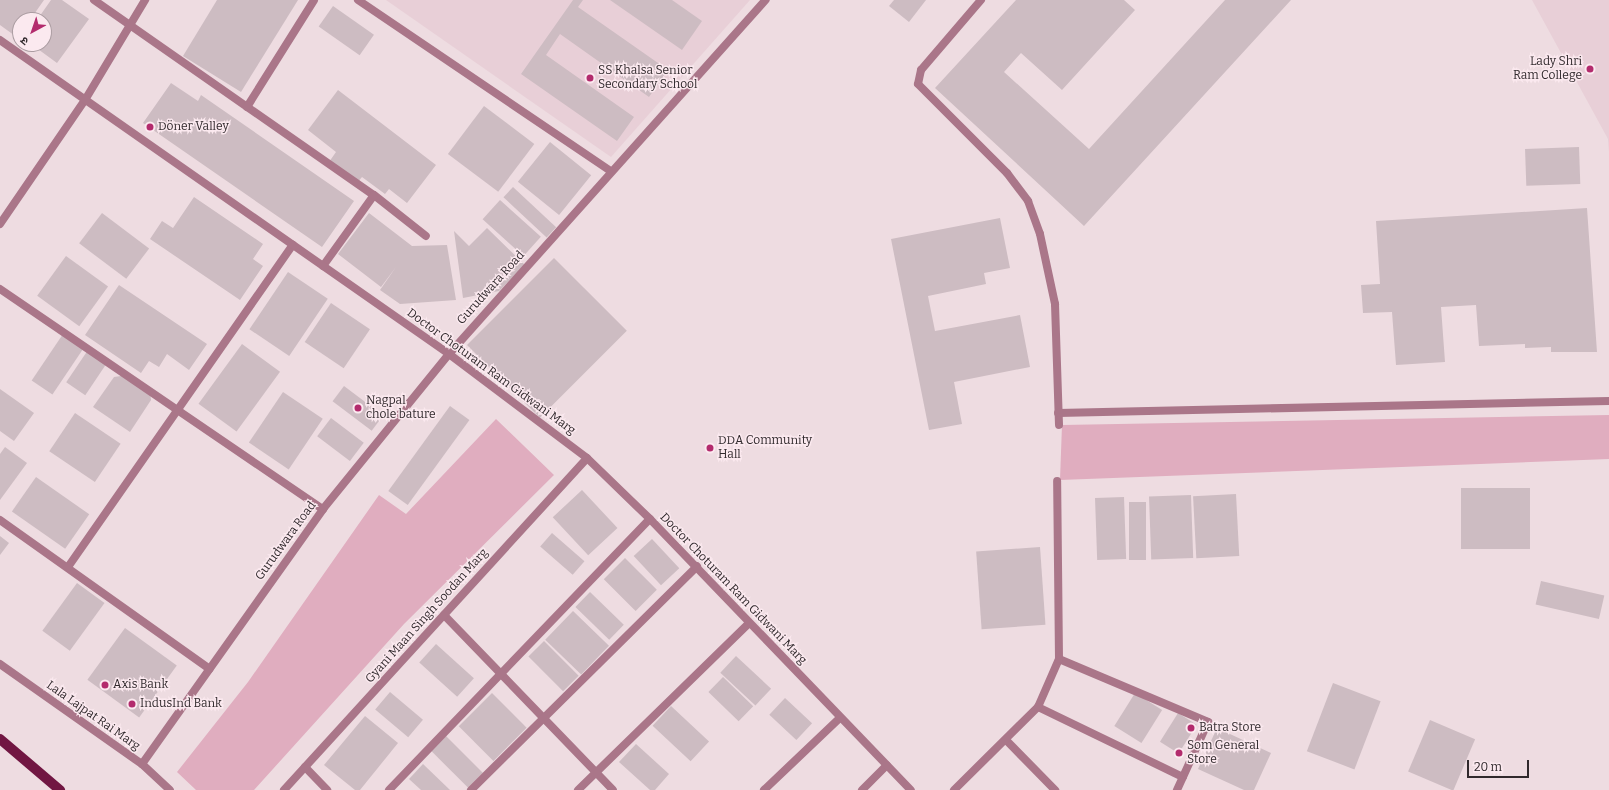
<!DOCTYPE html>
<html>
<head>
<meta charset="utf-8">
<style>
	body { margin:0 }
	#map { position:relative; width:1609px; height:790px; overflow:hidden; background:#eedce1; font-family:Bitter,"Noto Sans Devanagari",serif }
	div>[style] { position:absolute }
	.built>* { inset:0; background:#e8cfd7 }
	.green>* { inset:0; background:#e0adbf }
	.building>* { inset:0; background:#cdbcc2; transform-origin:0 0 }
	.minor>* { height:8px; margin:-4px; padding:0 4px; transform-origin:4px; border-radius:4px; background:#aa7689 }
	.tertiary>* { height:8px; margin:-4px; padding:0 4px; transform-origin:4px; border-radius:4px; background:#aa7689 }
	.primary>* { height:10px; margin:-5px; padding:0 5px; transform-origin:5px; border-radius:5px; background:#711642 }
	.dots>* { width:11px; height:11px; translate:-50% -50%; box-sizing:border-box; border:2px solid #fbe9ef; border-radius:50% }
	span { translate:-50% -50%; white-space:nowrap; text-align:center; line-height:1.15; -webkit-text-stroke:3px #fbe9ef; paint-order:stroke }
	.poi-label { font-size:12px; color:#30292c }
	.right { translate:-100% -50%; text-align:right }
	.left { translate:0 -50%; text-align:left }
	.street-label { font-size:12px; color:#30292c }
	.north { position:absolute; left:12px; top:12px; width:40px; height:40px; box-sizing:border-box; background:#fbe9ef; border:1px solid #aa9ca1; border-radius:50%; rotate:220deg; font-size:11px; font-weight:700; line-height:16px; text-align:center; color:#30292c }
	.north::after { content:''; display:block; margin:auto; width:14px; height:18px; background:#b32b6d; clip-path:polygon(50% 0,100% 100%,50% 72%,0 100%) }
	.scale { position:absolute; left:1467px; top:760px; width:62px; height:18px; box-sizing:border-box; border:2px solid #30292c; border-top:0; padding-left:5px; font-size:12px; line-height:14px; white-space:nowrap; color:#30292c; -webkit-text-stroke:3px #fbe9ef; paint-order:stroke }
</style>
</head>
<body>
<div id="map">
	<div class="built">
		<div style="clip-path:polygon(386px 0,750px 0,611px 157px)"></div>
		<div style="clip-path:polygon(1532px 0,1609px 0,1609px 152px,1608px 139px)"></div>
	</div>
	<div class="green">
		<div style="clip-path:polygon(1609px 415px,1609px 459px,1060px 480px,1062px 425px)"></div>
		<div style="clip-path:polygon(496px 419px,554px 475px,404px 624px,254px 790px,196px 790px,177px 772px,248px 682px,379px 495px,406px 514px)"></div>
	</div>
	<div class="building">
		<div style="clip-path:polygon(0 0,44px 0,30px 20px,20px 20px,18px 38px,0 25px)"></div>
		<div style="clip-path:polygon(51px 0,62px 0,89px 19px,57px 63px,31px 44px,44px 44px,44px 20px,37px 20px)"></div>
		<div style="clip-path:polygon(217px 0,298px 0,241px 92px,183px 56px)"></div>
		<div style="clip-path:polygon(573px 0,583px 0,578px 7px,668px 70px,649px 97px,560px 34px,546px 55px,634px 117px,617px 141px,521px 74px)"></div>
		<div style="clip-path:polygon(610px 0,672px 0,702px 21px,682px 50px)"></div>
		<div style="clip-path:polygon(894px 0,926px 0,909px 22px,889px 6px)"></div>
		<div style="clip-path:polygon(1016px 0,1124px 0,1135px 10px,1062px 90px,1021px 53px,1004px 72px,1089px 149px,1225px 0,1291px 0,1084px 226px,935px 88px)"></div>
		<div style="left:333px;top:6px;width:50px;height:25px;rotate:35deg"></div>
		<div style="clip-path:polygon(171px 83px,198px 101px,201px 95px,354px 201px,322px 247px,143px 123px)"></div>
		<div style="clip-path:polygon(338px 90px,436px 165px,407px 203px,389px 189px,385px 194px,362px 177px,357px 183px,329px 162px,336px 152px,308px 130px)"></div>
		<div style="left:484px;top:106px;width:63px;height:60px;rotate:37deg"></div>
		<div style="left:550px;top:142px;width:53px;height:51px;rotate:39deg"></div>
		<div style="left:1579px;top:147px;width:37px;height:54px;rotate:88deg"></div>
		<div style="left:513px;top:187px;width:59px;height:14px;rotate:43deg"></div>
		<div style="clip-path:polygon(194px 197px,263px 244px,253px 259px,263px 266px,240px 300px,150px 239px,162px 221px,173px 228px)"></div>
		<div style="left:500px;top:200px;width:55px;height:26px;rotate:42deg"></div>
		<div style="clip-path:polygon(1587px 208px,1597px 352px,1551px 352px,1551px 347px,1525px 348px,1525px 344px,1479px 346px,1476px 305px,1441px 307px,1445px 362px,1396px 365px,1392px 312px,1363px 313px,1361px 285px,1380px 284px,1376px 221px)"></div>
		<div style="left:102px;top:213px;width:59px;height:38px;rotate:37deg"></div>
		<div style="clip-path:polygon(369px 213px,412px 246px,447px 245px,456px 300px,400px 304px,380px 290px,396px 267px,381px 287px,338px 254px)"></div>
		<div style="clip-path:polygon(1000px 218px,1010px 268px,984px 273px,986px 284px,928px 296px,935px 331px,1020px 315px,1030px 367px,954px 382px,962px 424px,929px 430px,891px 239px)"></div>
		<div style="clip-path:polygon(487px 228px,525px 265px,499px 291px,463px 298px,454px 231px,469px 246px)"></div>
		<div style="left:66px;top:256px;width:52px;height:49px;rotate:36deg"></div>
		<div style="left:554px;top:258px;width:103px;height:123px;rotate:45deg"></div>
		<div style="left:288px;top:272px;width:48px;height:69px;rotate:34deg"></div>
		<div style="clip-path:polygon(119px 285px,207px 344px,189px 370px,167px 354px,159px 367px,149px 361px,141px 373px,85px 335px)"></div>
		<div style="left:331px;top:303px;width:47px;height:47px;rotate:34deg"></div>
		<div style="left:63px;top:334px;width:25px;height:56px;rotate:34deg"></div>
		<div style="left:242px;top:344px;width:47px;height:74px;rotate:36deg"></div>
		<div style="left:88px;top:350px;width:23px;height:39px;rotate:34deg"></div>
		<div style="clip-path:polygon(128px 375px,150px 392px,151px 400px,130px 432px,93px 407px,114px 377px)"></div>
		<div style="left:344px;top:386px;width:49px;height:19px;rotate:37deg"></div>
		<div style="clip-path:polygon(0 389px,34px 413px,14px 441px,0 431px)"></div>
		<div style="left:283px;top:392px;width:48px;height:61px;rotate:34deg"></div>
		<div style="left:450px;top:406px;width:24px;height:105px;rotate:36deg"></div>
		<div style="left:75px;top:413px;width:55px;height:46px;rotate:34deg"></div>
		<div style="left:331px;top:418px;width:41px;height:23px;rotate:37deg"></div>
		<div style="clip-path:polygon(5px 447px,27px 463px,0 500px,0 454px)"></div>
		<div style="left:36px;top:477px;width:65px;height:42px;rotate:35deg"></div>
		<div style="left:1530px;top:488px;width:61px;height:69px;rotate:90deg"></div>
		<div style="left:582px;top:490px;width:52px;height:40px;rotate:47deg"></div>
		<div style="left:1236px;top:494px;width:62px;height:43px;rotate:87deg"></div>
		<div style="left:1191px;top:495px;width:63px;height:42px;rotate:88deg"></div>
		<div style="left:1124px;top:497px;width:62px;height:29px;rotate:88deg"></div>
		<div style="left:1129px;top:502px;width:17px;height:58px"></div>
		<div style="left:552px;top:533px;width:43px;height:18px;rotate:41deg"></div>
		<div style="clip-path:polygon(0 536px,9px 543px,0 555px)"></div>
		<div style="left:652px;top:539px;width:40px;height:25px;rotate:47deg"></div>
		<div style="left:1040px;top:547px;width:78px;height:64px;rotate:86deg"></div>
		<div style="left:625px;top:558px;width:45px;height:30px;rotate:45deg"></div>
		<div style="left:1541px;top:581px;width:65px;height:24px;rotate:13deg"></div>
		<div style="left:77px;top:583px;width:34px;height:59px;rotate:36deg"></div>
		<div style="left:590px;top:592px;width:47px;height:21px;rotate:44deg"></div>
		<div style="left:573px;top:611px;width:50px;height:40px;rotate:44deg"></div>
		<div style="left:125px;top:628px;width:64px;height:64px;rotate:36deg"></div>
		<div style="left:544px;top:641px;width:49px;height:22px;rotate:45deg"></div>
		<div style="left:436px;top:644px;width:51px;height:25px;rotate:42deg"></div>
		<div style="left:736px;top:656px;width:48px;height:23px;rotate:43deg"></div>
		<div style="left:723px;top:677px;width:42px;height:21px;rotate:44deg"></div>
		<div style="left:1333px;top:683px;width:51px;height:73px;rotate:21deg"></div>
		<div style="left:390px;top:692px;width:43px;height:23px;rotate:40deg"></div>
		<div style="left:492px;top:693px;width:49px;height:47px;rotate:45deg"></div>
		<div style="left:1135px;top:693px;width:32px;height:39px;rotate:32deg"></div>
		<div style="left:785px;top:698px;width:37px;height:23px;rotate:43deg"></div>
		<div style="left:671px;top:706px;width:52px;height:27px;rotate:43deg"></div>
		<div style="left:1178px;top:713px;width:22px;height:34px;rotate:32deg"></div>
		<div style="clip-path:polygon(365px 716px,398px 743px,360px 790px,355px 790px,324px 765px)"></div>
		<div style="left:1430px;top:720px;width:49px;height:56px;rotate:23deg"></div>
		<div style="clip-path:polygon(1217px 728px,1271px 753px,1254px 790px,1244px 790px,1198px 769px)"></div>
		<div style="left:446px;top:736px;width:52px;height:21px;rotate:45deg"></div>
		<div style="clip-path:polygon(636px 744px,669px 774px,655px 790px,650px 790px,619px 762px)"></div>
		<div style="clip-path:polygon(423px 764px,450px 790px,421px 790px,409px 779px)"></div>
	</div>
	<div class="minor">
		<div style="left:94px;top:0;width:341px;rotate:34.9deg"></div>
		<div style="left:374px;top:195px;width:66px;rotate:38.3deg"></div>
		<div style="left:358px;top:0;width:305px;rotate:34.1deg"></div>
		<div style="left:981px;top:0;width:92px;rotate:130.6deg"></div>
		<div style="left:921px;top:70px;width:14px;rotate:102deg"></div>
		<div style="left:918px;top:84px;width:126px;rotate:45deg"></div>
		<div style="left:1007px;top:173px;width:35px;rotate:53deg"></div>
		<div style="left:1028px;top:201px;width:35px;rotate:70deg"></div>
		<div style="left:1040px;top:234px;width:72px;rotate:77.9deg"></div>
		<div style="left:1055px;top:304px;width:121px;rotate:88.1deg"></div>
		<div style="left:247px;top:107px;width:126px;rotate:-57.9deg"></div>
		<div style="left:0;top:224px;width:150px;rotate:-55.6deg"></div>
		<div style="left:85px;top:100px;width:117px;rotate:-59deg"></div>
		<div style="left:323px;top:266px;width:87px;rotate:-54.3deg"></div>
		<div style="left:0;top:289px;width:391px;rotate:34.3deg"></div>
		<div style="left:1058px;top:413px;width:551px;rotate:-1.25deg"></div>
		<div style="left:0;top:520px;width:257px;rotate:35.4deg"></div>
		<div style="left:68px;top:567px;width:393px;rotate:-55.1deg"></div>
		<div style="left:444px;top:615px;width:243px;rotate:46deg"></div>
		<div style="left:1059px;top:659px;width:162px;rotate:22.9deg"></div>
		<div style="left:1208px;top:722px;width:75px;rotate:114.5deg"></div>
		<div style="left:0;top:664px;width:174px;rotate:35.2deg"></div>
		<div style="left:142px;top:764px;width:38px;rotate:43deg"></div>
		<div style="left:1038px;top:707px;width:161px;rotate:25.8deg"></div>
		<div style="left:1007px;top:741px;width:69px;rotate:45.6deg"></div>
		<div style="left:142px;top:764px;width:313px;rotate:-54.6deg"></div>
		<div style="left:323px;top:509px;width:200px;rotate:-50.9deg"></div>
		<div style="left:449px;top:354px;width:475px;rotate:-48.2deg"></div>
		<div style="left:305px;top:767px;width:32px;rotate:46deg"></div>
		<div style="left:284px;top:790px;width:449px;rotate:-47.6deg"></div>
		<div style="left:389px;top:790px;width:376px;rotate:-46.1deg"></div>
		<div style="left:471px;top:790px;width:318px;rotate:-44.7deg"></div>
		<div style="left:578px;top:790px;width:239px;rotate:-44.3deg"></div>
		<div style="left:764px;top:790px;width:105px;rotate:-43.5deg"></div>
		<div style="left:862px;top:790px;width:35px;rotate:-45deg"></div>
		<div style="left:954px;top:790px;width:118px;rotate:-44.7deg"></div>
		<div style="left:1038px;top:707px;width:52px;rotate:-66.4deg"></div>
		<div style="left:1059px;top:659px;width:178px;rotate:-90.6deg"></div>
	</div>
	<div class="tertiary">
		<div style="left:0;top:40px;width:548px;rotate:34.97deg"></div>
		<div style="left:449px;top:354px;width:173px;rotate:37deg"></div>
		<div style="left:587px;top:458px;width:88px;rotate:44.1deg"></div>
		<div style="left:650px;top:519px;width:376px;rotate:46.1deg"></div>
	</div>
	<div class="primary">
		<div style="left:0;top:739px;width:79px;rotate:40.4deg"></div>
	</div>
	<div class="dots">
		<div style="left:1590px;top:69px;background:#b32b6d"></div>
		<div style="left:590px;top:78px;background:#b32b6d"></div>
		<div style="left:150px;top:127px;background:#b32b6d"></div>
		<div style="left:358px;top:408px;background:#b32b6d"></div>
		<div style="left:710px;top:448px;background:#b32b6d"></div>
		<div style="left:105px;top:685px;background:#b32b6d"></div>
		<div style="left:132px;top:704px;background:#b32b6d"></div>
		<div style="left:1191px;top:728px;background:#b32b6d"></div>
		<div style="left:1179px;top:753px;background:#b32b6d"></div>
	</div>
	<div class="poi-label">
		<span class="right" style="left:1582px;top:69px">Lady Shri<br>Ram College</span>
		<span class="left" style="left:598px;top:78px">SS Khalsa Senior<br>Secondary School</span>
		<span class="left" style="left:158px;top:127px">Döner Valley</span>
		<span class="left" style="left:366px;top:408px">Nagpal<br>chole bature</span>
		<span class="left" style="left:718px;top:448px">DDA Community<br>Hall</span>
		<span class="left" style="left:113px;top:685px">Axis Bank</span>
		<span class="left" style="left:140px;top:704px">IndusInd Bank</span>
		<span class="left" style="left:1199px;top:728px">Batra Store</span>
		<span class="left" style="left:1187px;top:753px">Som General<br>Store</span>
	</div>
	<div class="street-label">
		<span style="left:491px;top:288px;rotate:-48deg">Gurudwara Road</span>
		<span style="left:491px;top:372px;rotate:36deg">Doctor Choturam Ram Gidwani Marg</span>
		<span style="left:286px;top:541px;rotate:-54deg">Gurudwara Road</span>
		<span style="left:733px;top:589px;rotate:46deg">Doctor Choturam Ram Gidwani Marg</span>
		<span style="left:427px;top:616px;rotate:-48deg">Gyani Maan Singh Soodan Marg</span>
		<span style="left:93px;top:716px;rotate:35deg">Lala Lajpat Rai Marg</span>
	</div>
	<div class="north">उ</div>
	<div class="scale">20 m</div>
</div>
</body>
</html>
